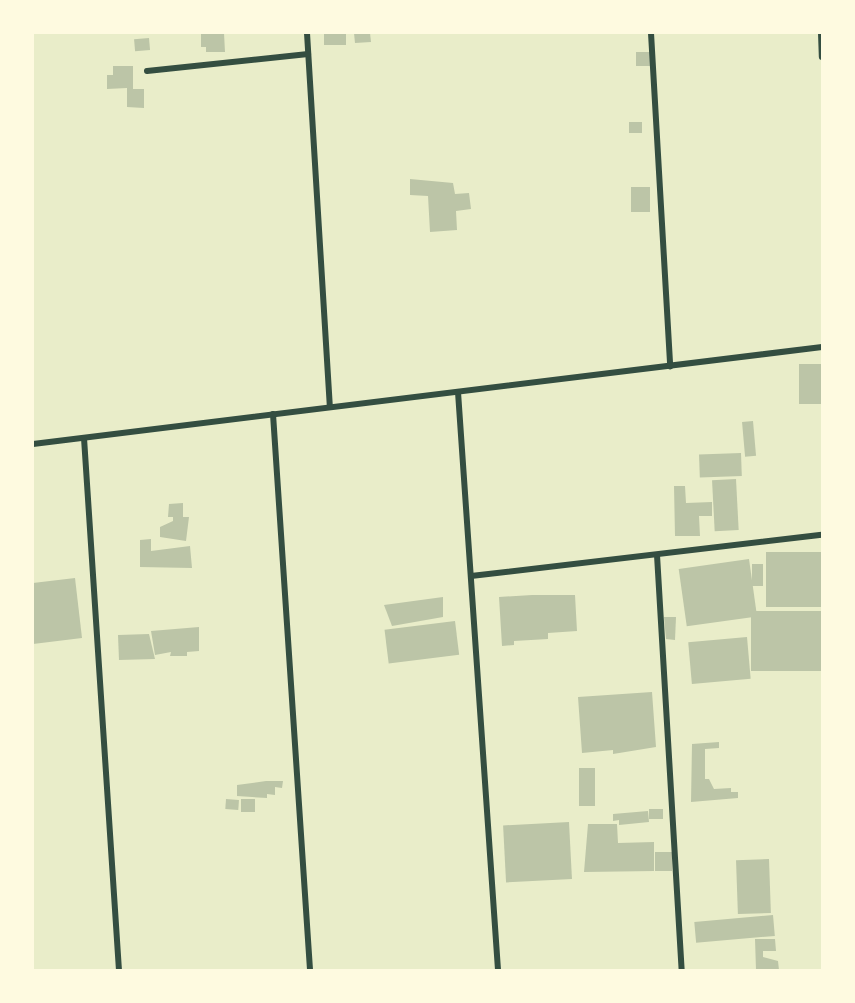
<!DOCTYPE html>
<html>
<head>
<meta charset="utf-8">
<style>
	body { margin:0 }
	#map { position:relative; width:855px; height:1003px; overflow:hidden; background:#e9edc9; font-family:Merriweather,serif }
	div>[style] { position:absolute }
	.building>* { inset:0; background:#bcc5a7; transform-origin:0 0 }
	.minor>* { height:6px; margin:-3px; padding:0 3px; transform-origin:3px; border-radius:3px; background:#344e41 }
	span { translate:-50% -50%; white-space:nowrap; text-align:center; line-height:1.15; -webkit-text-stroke:6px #fefae0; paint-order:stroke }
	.frame { position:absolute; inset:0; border:34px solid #fefae0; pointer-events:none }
</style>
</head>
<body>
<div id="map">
	<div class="building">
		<div style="clip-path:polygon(201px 33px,224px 33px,225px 52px,206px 52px,206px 47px,201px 47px)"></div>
		<div style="left:324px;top:33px;width:22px;height:12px"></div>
		<div style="clip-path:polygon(354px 33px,370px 33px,371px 42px,355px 43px)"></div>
		<div style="left:149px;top:38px;width:12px;height:15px;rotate:85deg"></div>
		<div style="left:636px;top:52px;width:15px;height:14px"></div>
		<div style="clip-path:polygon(113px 66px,133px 66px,133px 89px,144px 89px,144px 108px,127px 107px,127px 88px,107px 89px,107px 75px,113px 75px)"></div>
		<div style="left:629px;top:122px;width:13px;height:11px"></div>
		<div style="clip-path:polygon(410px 179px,453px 183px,455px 194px,469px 193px,471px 209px,456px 211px,457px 230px,430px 232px,428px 196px,410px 195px)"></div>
		<div style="left:631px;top:187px;width:19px;height:25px"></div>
		<div style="left:799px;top:364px;width:23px;height:40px"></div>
		<div style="left:753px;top:421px;width:35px;height:11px;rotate:85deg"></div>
		<div style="left:741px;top:453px;width:23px;height:42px;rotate:88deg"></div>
		<div style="left:736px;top:479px;width:51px;height:24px;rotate:87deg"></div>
		<div style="clip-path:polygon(674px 486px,685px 486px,686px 503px,712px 502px,712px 516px,699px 516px,700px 536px,675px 536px)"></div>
		<div style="clip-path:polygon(183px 503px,183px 517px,189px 517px,186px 541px,160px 537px,160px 527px,173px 521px,173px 517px,168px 517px,169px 504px)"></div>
		<div style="clip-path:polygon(151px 539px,151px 551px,190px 546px,192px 568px,140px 567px,140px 540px)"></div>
		<div style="left:822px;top:552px;width:55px;height:56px;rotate:90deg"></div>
		<div style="left:749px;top:559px;width:58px;height:71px;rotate:82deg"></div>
		<div style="left:752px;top:564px;width:11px;height:22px"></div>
		<div style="clip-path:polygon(75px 578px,82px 638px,33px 644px,33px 583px)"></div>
		<div style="clip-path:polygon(532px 595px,575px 595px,577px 631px,548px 633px,548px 639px,514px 641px,514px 645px,502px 646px,499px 597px)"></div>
		<div style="clip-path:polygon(443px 597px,443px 617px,392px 626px,384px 605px)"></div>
		<div style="left:822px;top:611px;width:60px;height:71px;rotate:90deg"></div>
		<div style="clip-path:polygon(664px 617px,676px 617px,675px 640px,666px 639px)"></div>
		<div style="left:455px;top:621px;width:34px;height:71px;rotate:83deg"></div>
		<div style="clip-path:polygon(199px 627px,199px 651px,187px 652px,187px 656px,170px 656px,171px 652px,155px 655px,151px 631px)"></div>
		<div style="clip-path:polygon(149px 634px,155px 659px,119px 660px,118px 635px)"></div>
		<div style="left:747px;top:637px;width:42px;height:59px;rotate:85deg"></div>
		<div style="clip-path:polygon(652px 692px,656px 747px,613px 754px,613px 750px,582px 753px,578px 697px)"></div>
		<div style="clip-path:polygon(719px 742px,719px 748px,705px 749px,705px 779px,709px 779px,714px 789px,731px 788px,731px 792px,738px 792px,738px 798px,691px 802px,692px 744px)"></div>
		<div style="left:579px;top:768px;width:16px;height:38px"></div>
		<div style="clip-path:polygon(266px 781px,283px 781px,282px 788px,275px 787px,275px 795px,267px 794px,267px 798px,237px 796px,237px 785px)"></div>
		<div style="left:226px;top:799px;width:13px;height:10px;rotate:4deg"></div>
		<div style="left:241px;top:799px;width:14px;height:13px"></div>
		<div style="left:663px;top:809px;width:10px;height:14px;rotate:90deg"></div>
		<div style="clip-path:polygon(648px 811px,649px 822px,619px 825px,619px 820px,613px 821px,613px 814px)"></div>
		<div style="left:569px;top:822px;width:57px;height:66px;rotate:87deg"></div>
		<div style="clip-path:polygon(588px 824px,617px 824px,618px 843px,654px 842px,654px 871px,584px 872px)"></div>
		<div style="left:655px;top:852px;width:17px;height:19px"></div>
		<div style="left:769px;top:859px;width:54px;height:33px;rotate:88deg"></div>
		<div style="left:773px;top:915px;width:21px;height:79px;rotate:85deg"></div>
		<div style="clip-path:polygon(755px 939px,775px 939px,776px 951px,763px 951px,763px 957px,778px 961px,779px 970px,756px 970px)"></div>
	</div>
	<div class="minor">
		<div style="left:307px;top:33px;width:374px;rotate:86.5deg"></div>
		<div style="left:651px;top:33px;width:334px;rotate:86.7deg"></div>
		<div style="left:821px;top:33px;width:24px;rotate:88deg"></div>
		<div style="left:147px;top:71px;width:162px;rotate:-6deg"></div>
		<div style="left:458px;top:392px;width:579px;rotate:86.04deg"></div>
		<div style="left:273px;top:414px;width:557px;rotate:86.19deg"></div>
		<div style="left:84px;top:438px;width:533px;rotate:86.24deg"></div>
		<div style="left:33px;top:444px;width:795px;rotate:-7.01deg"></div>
		<div style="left:657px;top:555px;width:416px;rotate:86.6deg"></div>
		<div style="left:471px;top:576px;width:353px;rotate:-6.7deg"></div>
	</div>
	<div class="frame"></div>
</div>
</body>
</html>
